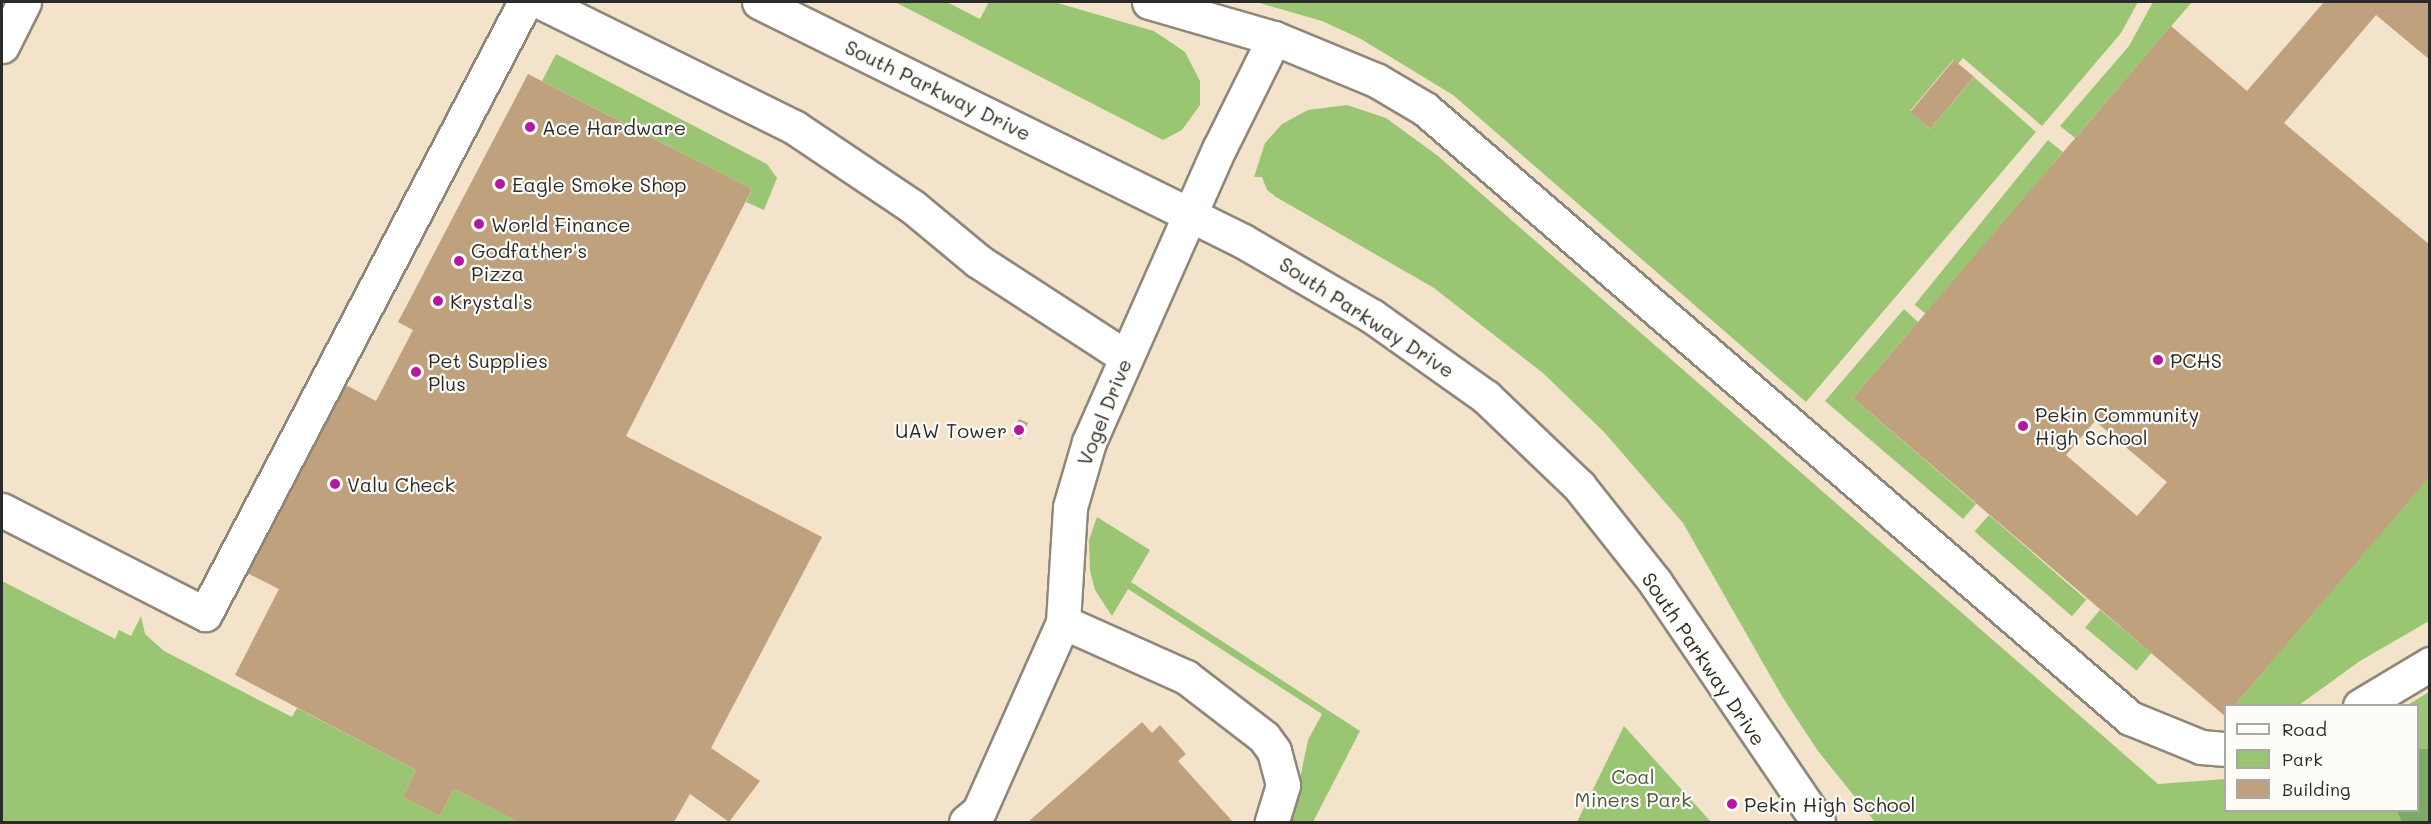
<!DOCTYPE html>
<html>
<head>
<meta charset="utf-8">
<style>
	body { margin:0 }
	#map { position:relative; width:2431px; height:824px; overflow:hidden; background:#f4e3cb; font-family:Mali,sans-serif }
	div>[style] { position:absolute }
	.green>* { inset:0; background:#9ac673; transform-origin:0 0 }
	.forest>* { inset:0; background:#7bab65 }
	.building>* { inset:0; background:#c0a17d; transform-origin:0 0 }
	.roads { filter:drop-shadow(2px 0 #90877b) drop-shadow(-2px 0 #90877b) drop-shadow(0 2px #90877b) drop-shadow(0 -2px #90877b) }
	.minor>* { height:33px; margin:-16.5px; padding:0 16.5px; transform-origin:16.5px; border-radius:16.5px; background:#fff }
	.major>* { height:33px; margin:-16.5px; padding:0 16.5px; transform-origin:16.5px; border-radius:16.5px; background:#fff }
	.dots>* { width:16px; height:16px; translate:-50% -50%; box-sizing:border-box; border:3px solid #fdfcf7; border-radius:50% }
	span { translate:-50% -50%; white-space:nowrap; text-align:center; line-height:1.15; -webkit-text-stroke:4.5px #fdfcf7; paint-order:stroke }
	.street-label { font-size:20px; color:#2b2b2b }
	.poi-label { font-size:20px; color:#2b2b2b }
	.left { translate:0 -50%; text-align:left }
	.right { translate:-100% -50%; text-align:right }
	.park-label { font-size:20px; color:#4c5a41 }
	.frame { position:absolute; inset:0; border:3px solid #2b2b2b; pointer-events:none }
	.legend { position:absolute; left:2224px; top:704px; width:195px; height:108px; box-sizing:border-box; background:#fdfcf7; border:2px solid #a9a8a5; margin:0; padding:8px 10px; list-style:none; font-size:18px; color:#2b2b2b }
	.legend li { display:flex; align-items:center; gap:12px; height:30px }
	.legend b { width:30px; border:2px solid #a9a8a5 }
</style>
</head>
<body>
<div id="map">
	<div class="green">
		<div style="clip-path:polygon(895px 2px,947px 2px,980px 19px,989px 2px,1054px 2px,1154px 31px,1185px 52px,1200px 81px,1200px 105px,1182px 130px,1163px 140px)"></div>
		<div style="clip-path:polygon(1256px 2px,2138px 2px,2121px 33px,2042px 126px,1963px 58px,1958px 64px,1953px 60px,1910px 111px,1930px 129px,1974px 77px,2036px 132px,1806px 402px,1453px 95px,1361px 39px,1322px 21px)"></div>
		<div style="clip-path:polygon(2153px 2px,2192px 2px,2075px 138px,2060px 126px,2129px 46px)"></div>
		<div style="clip-path:polygon(556px 54px,767px 164px,777px 178px,764px 210px,746px 202px,752px 189px,542px 81px)"></div>
		<div style="clip-path:polygon(1347px 105px,1386px 118px,1438px 156px,2158px 784px,2225px 779px,2226px 810px,2397px 811px,2402px 822px,1875px 822px,1818px 751px,1783px 698px,1683px 523px,1604px 432px,1544px 374px,1434px 288px,1276px 197px,1267px 190px,1262px 177px,1254px 177px,1265px 143px,1282px 124px,1308px 110px)"></div>
		<div style="left:2048px;top:140px;width:19px;height:212px;rotate:39deg"></div>
		<div style="clip-path:polygon(1904px 309px,1918px 322px,1853px 398px,1976px 504px,1963px 519px,1825px 401px)"></div>
		<div style="clip-path:polygon(2429px 476px,2429px 621px,2360px 661px,2299px 705px,2234px 706px)"></div>
		<div style="left:1989px;top:515px;width:129px;height:22px;rotate:41deg"></div>
		<div style="clip-path:polygon(1097px 517px,1150px 550px,1131px 582px,1360px 731px,1313px 822px,1291px 822px,1308px 740px,1322px 714px,1128px 589px,1112px 616px,1095px 590px,1090px 571px,1089px 540px)"></div>
		<div style="clip-path:polygon(2px 581px,115px 639px,119px 630px,131px 636px,141px 616px,145px 634px,164px 651px,292px 717px,297px 708px,416px 770px,403px 797px,440px 816px,454px 789px,518px 822px,2px 822px)"></div>
		<div style="left:2100px;top:610px;width:67px;height:23px;rotate:40deg"></div>
		<div style="clip-path:polygon(2429px 692px,2429px 749px,2418px 749px,2418px 706px,2406px 706px)"></div>
		<div style="clip-path:polygon(1624px 726px,1711px 822px,1577px 822px)"></div>
	</div>
	<div class="forest">
		<div style="clip-path:polygon(2418px 749px,2429px 749px,2429px 822px,2402px 822px,2397px 811px,2418px 810px)"></div>
	</div>
	<div class="building">
		<div style="clip-path:polygon(evenodd,2324px 2px,2430px 2px,2430px 60px,2376px 15px,2284px 123px,2430px 245px,2430px 476px,2234px 706px,2226px 706px,2226px 717px,1853px 398px,2171px 26px,2247px 91px,2324px 2px,2095px 421px,2167px 482px,2137px 516px,2066px 455px,2095px 421px)"></div>
		<div style="left:1954px;top:60px;width:26px;height:68px;rotate:40deg"></div>
		<div style="clip-path:polygon(528px 74px,752px 189px,626px 436px,822px 537px,711px 748px,760px 781px,729px 822px,690px 794px,674px 822px,518px 822px,454px 789px,440px 816px,403px 797px,416px 770px,235px 675px,279px 589px,249px 574px,248px 567px,340px 389px,348px 386px,376px 401px,413px 330px,398px 322px)"></div>
		<div style="left:1019px;top:419px;width:10px;height:18px;rotate:24deg"></div>
		<div style="clip-path:polygon(1142px 722px,1152px 733px,1160px 725px,1186px 754px,1178px 761px,1233px 822px,1028px 822px)"></div>
	</div>
	<div class="roads">
		<div class="minor">
			<div style="left:541px;top:2px;width:282px;rotate:26.3deg"></div>
			<div style="left:794px;top:127px;width:143px;rotate:33.9deg"></div>
			<div style="left:913px;top:207px;width:85px;rotate:39.7deg"></div>
			<div style="left:978px;top:261px;width:176px;rotate:33deg"></div>
			<div style="left:1149px;top:2px;width:130px;rotate:16.1deg"></div>
			<div style="left:1274px;top:38px;width:110px;rotate:22.4deg"></div>
			<div style="left:1376px;top:80px;width:57px;rotate:30.6deg"></div>
			<div style="left:1425px;top:109px;width:932px;rotate:40.82deg"></div>
			<div style="left:2130px;top:718px;width:77px;rotate:22.2deg"></div>
			<div style="left:2201px;top:747px;width:25px;rotate:5deg"></div>
			<div style="left:2px;top:46px;width:49px;rotate:-63.4deg"></div>
			<div style="left:2px;top:510px;width:228px;rotate:27.1deg"></div>
			<div style="left:205px;top:614px;width:691px;rotate:-62.4deg"></div>
			<div style="left:1063px;top:622px;width:135px;rotate:24.1deg"></div>
			<div style="left:1186px;top:677px;width:98px;rotate:37.6deg"></div>
			<div style="left:1264px;top:737px;width:17px;rotate:54deg"></div>
			<div style="left:1274px;top:751px;width:35px;rotate:75deg"></div>
			<div style="left:1283px;top:785px;width:39px;rotate:107deg"></div>
			<div style="left:2360px;top:706px;width:82px;rotate:-31deg"></div>
			<div style="left:966px;top:822px;width:17px;rotate:-40deg"></div>
			<div style="left:979px;top:811px;width:207px;rotate:-66deg"></div>
			<div style="left:1063px;top:622px;width:115px;rotate:-86.5deg"></div>
			<div style="left:1070px;top:507px;width:68px;rotate:-73.7deg"></div>
			<div style="left:1089px;top:442px;width:321px;rotate:-66.1deg"></div>
			<div style="left:1219px;top:149px;width:124px;rotate:-63.6deg"></div>
		</div>
		<div class="major">
			<div style="left:759px;top:2px;width:540px;rotate:26.28deg"></div>
			<div style="left:1243px;top:241px;width:149px;rotate:30.2deg"></div>
			<div style="left:1372px;top:316px;width:140px;rotate:35.4deg"></div>
			<div style="left:1486px;top:397px;width:129px;rotate:43.7deg"></div>
			<div style="left:1579px;top:486px;width:122px;rotate:51.6deg"></div>
			<div style="left:1655px;top:582px;width:290px;rotate:55.8deg"></div>
		</div>
	</div>
	<div class="dots">
		<div style="left:530px;top:127px;background:#b5179e"></div>
		<div style="left:500px;top:184px;background:#b5179e"></div>
		<div style="left:479px;top:224px;background:#b5179e"></div>
		<div style="left:459px;top:261px;background:#b5179e"></div>
		<div style="left:438px;top:301px;background:#b5179e"></div>
		<div style="left:2158px;top:360px;background:#b5179e"></div>
		<div style="left:416px;top:372px;background:#b5179e"></div>
		<div style="left:2023px;top:426px;background:#b5179e"></div>
		<div style="left:1019px;top:430px;background:#b5179e"></div>
		<div style="left:335px;top:484px;background:#b5179e"></div>
		<div style="left:1732px;top:804px;background:#b5179e"></div>
	</div>
	<div class="street-label">
		<span style="left:938px;top:90px;rotate:26deg">South Parkway Drive</span>
		<span style="left:1367px;top:317px;rotate:33deg">South Parkway Drive</span>
		<span style="left:1104px;top:412px;rotate:-68deg">Vogel Drive</span>
		<span style="left:1704px;top:659px;rotate:56deg">South Parkway Drive</span>
	</div>
	<div class="poi-label">
		<span class="left" style="left:542px;top:127px">Ace Hardware</span>
		<span class="left" style="left:512px;top:184px">Eagle Smoke Shop</span>
		<span class="left" style="left:491px;top:224px">World Finance</span>
		<span class="left" style="left:471px;top:262px">Godfather's<br>Pizza</span>
		<span class="left" style="left:450px;top:301px">Krystal's</span>
		<span class="left" style="left:428px;top:372px">Pet Supplies<br>Plus</span>
		<span class="left" style="left:2170px;top:360px">PCHS</span>
		<span class="left" style="left:2035px;top:426px">Pekin Community<br>High School</span>
		<span class="right" style="left:1007px;top:430px">UAW Tower</span>
		<span class="left" style="left:347px;top:484px">Valu Check</span>
		<span class="left" style="left:1744px;top:804px">Pekin High School</span>
	</div>
	<div class="park-label">
		<span style="left:1633px;top:788px">Coal<br>Miners Park</span>
	</div>
	<div class="frame"></div>
	<ul class="legend">
	<li><b style="height:8px;background:#fff"></b>Road</li>
	<li><b style="height:16px;background:#9ac673"></b>Park</li>
	<li><b style="height:16px;background:#c0a17d"></b>Building</li>
	</ul>
</div>
</body>
</html>
